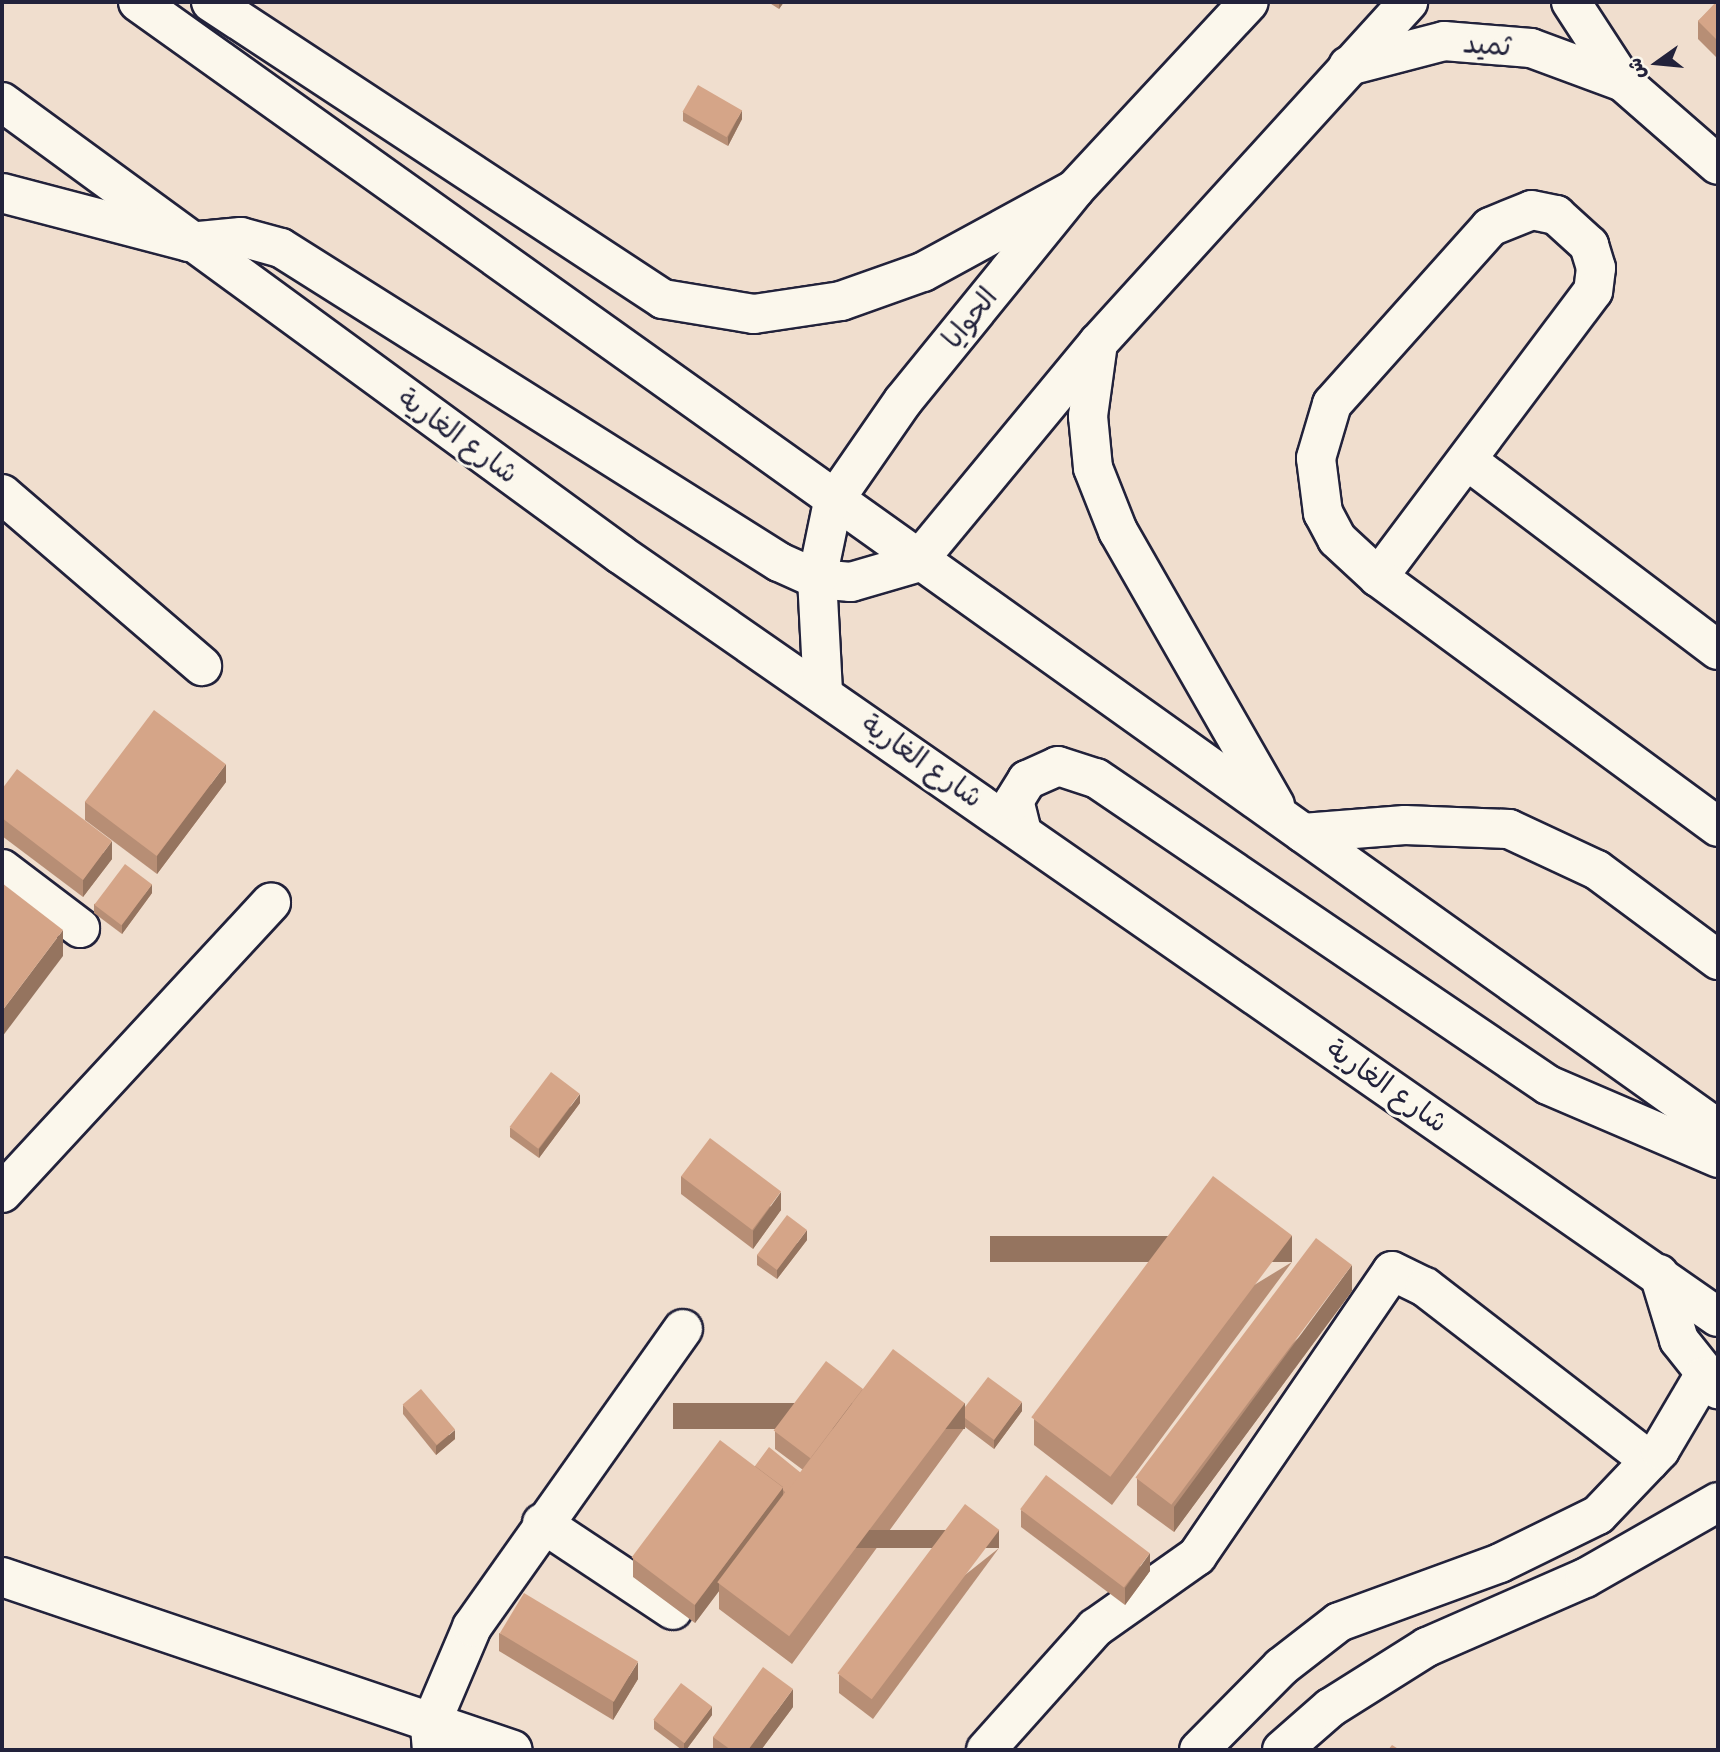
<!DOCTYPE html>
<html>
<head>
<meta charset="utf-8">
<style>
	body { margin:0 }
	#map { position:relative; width:1720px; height:1752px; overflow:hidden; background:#f0dece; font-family:Caveat,"Playpen Sans Arabic",sans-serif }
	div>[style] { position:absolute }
	.roads { filter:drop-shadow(2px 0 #22223b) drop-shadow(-2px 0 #22223b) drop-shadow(0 2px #22223b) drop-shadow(0 -2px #22223b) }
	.minor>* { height:38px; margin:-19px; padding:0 19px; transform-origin:19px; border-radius:19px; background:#fbf7ec }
	.wall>* { inset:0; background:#b78e75 }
	.shaded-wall>* { inset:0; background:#95745f; transform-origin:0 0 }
	.building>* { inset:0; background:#d5a588; transform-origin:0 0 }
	span { translate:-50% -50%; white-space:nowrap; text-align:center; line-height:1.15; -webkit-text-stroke:6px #fbf7ec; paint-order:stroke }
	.street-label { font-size:28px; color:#22223b }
	.frame { position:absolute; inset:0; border:4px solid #22223b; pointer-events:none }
	.north { position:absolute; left:1622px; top:28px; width:70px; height:70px; -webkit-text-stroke:5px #fbf7ec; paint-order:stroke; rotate:255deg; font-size:19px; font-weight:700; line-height:28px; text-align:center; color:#22223b }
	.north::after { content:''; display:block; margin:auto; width:24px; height:32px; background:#22223b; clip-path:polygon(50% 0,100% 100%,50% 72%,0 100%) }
</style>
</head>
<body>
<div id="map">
	<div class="roads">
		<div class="minor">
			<div style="left:138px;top:2px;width:1941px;rotate:35.5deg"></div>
			<div style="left:211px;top:2px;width:541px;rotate:33.31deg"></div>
			<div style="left:663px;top:299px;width:92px;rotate:9.4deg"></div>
			<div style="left:754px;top:314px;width:88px;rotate:-8.5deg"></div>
			<div style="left:841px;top:301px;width:87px;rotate:-19.5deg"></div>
			<div style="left:923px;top:272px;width:173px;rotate:-28.6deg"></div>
			<div style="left:1571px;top:2px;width:95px;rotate:57deg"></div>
			<div style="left:1623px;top:82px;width:126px;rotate:41.1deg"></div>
			<div style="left:1348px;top:66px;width:99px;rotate:-14.6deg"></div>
			<div style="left:1444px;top:41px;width:87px;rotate:4.6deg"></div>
			<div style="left:1531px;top:48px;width:98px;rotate:20.3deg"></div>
			<div style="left:2px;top:102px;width:766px;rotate:36.18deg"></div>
			<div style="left:620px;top:554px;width:1337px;rotate:34.8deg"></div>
			<div style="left:2px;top:193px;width:193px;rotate:14.7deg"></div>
			<div style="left:189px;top:242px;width:52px;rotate:-5.5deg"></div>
			<div style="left:241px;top:237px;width:41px;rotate:15.4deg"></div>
			<div style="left:281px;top:248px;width:589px;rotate:32.23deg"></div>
			<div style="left:779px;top:562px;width:42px;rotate:24.1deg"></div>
			<div style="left:817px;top:579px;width:34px;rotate:5deg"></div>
			<div style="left:851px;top:582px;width:68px;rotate:-16.3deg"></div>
			<div style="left:916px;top:563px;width:286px;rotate:-50.4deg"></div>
			<div style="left:1098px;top:343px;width:461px;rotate:-47.7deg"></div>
			<div style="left:1532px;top:210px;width:25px;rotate:12deg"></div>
			<div style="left:1556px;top:215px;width:45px;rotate:42.3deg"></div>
			<div style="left:1589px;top:245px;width:24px;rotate:73deg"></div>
			<div style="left:1596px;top:268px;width:23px;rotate:97deg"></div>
			<div style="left:1593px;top:291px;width:358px;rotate:126.9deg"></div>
			<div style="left:1378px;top:577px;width:56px;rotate:-137.2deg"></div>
			<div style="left:1337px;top:539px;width:30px;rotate:-118deg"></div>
			<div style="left:1323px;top:513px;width:55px;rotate:-97.3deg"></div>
			<div style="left:1316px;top:458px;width:56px;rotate:-73.5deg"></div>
			<div style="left:1332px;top:404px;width:237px;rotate:-48.2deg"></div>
			<div style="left:1490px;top:227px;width:45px;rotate:-22deg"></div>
			<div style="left:1098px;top:343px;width:74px;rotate:97.8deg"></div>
			<div style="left:1088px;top:416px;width:52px;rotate:84.5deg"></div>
			<div style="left:1093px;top:468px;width:68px;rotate:68.4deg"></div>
			<div style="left:1118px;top:531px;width:316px;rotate:60.2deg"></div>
			<div style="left:1468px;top:461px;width:313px;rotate:37.1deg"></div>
			<div style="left:2px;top:494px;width:264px;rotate:40.7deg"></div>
			<div style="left:1378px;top:577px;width:422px;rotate:36.3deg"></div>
			<div style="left:823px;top:692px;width:113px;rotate:-93deg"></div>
			<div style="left:817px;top:579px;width:79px;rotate:-78.3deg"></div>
			<div style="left:833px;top:502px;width:123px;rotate:-55.3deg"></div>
			<div style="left:903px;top:401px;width:273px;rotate:-50.9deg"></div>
			<div style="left:1075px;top:189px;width:255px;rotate:-47.1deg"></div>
			<div style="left:1022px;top:832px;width:32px;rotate:-104deg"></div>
			<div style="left:1014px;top:801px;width:25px;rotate:-58deg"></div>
			<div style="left:1027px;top:780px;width:34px;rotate:-24deg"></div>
			<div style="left:1058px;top:766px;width:40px;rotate:18deg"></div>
			<div style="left:1096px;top:778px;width:546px;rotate:34.18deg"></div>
			<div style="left:1548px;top:1085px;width:185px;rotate:23.2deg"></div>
			<div style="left:1303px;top:833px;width:102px;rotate:-4.5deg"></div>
			<div style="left:1405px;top:825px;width:104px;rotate:2.2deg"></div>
			<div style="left:1509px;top:829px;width:97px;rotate:25deg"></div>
			<div style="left:1597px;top:870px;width:151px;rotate:36.6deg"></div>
			<div style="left:2px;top:869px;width:98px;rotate:37.1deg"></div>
			<div style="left:2px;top:1193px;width:396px;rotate:-47.2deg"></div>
			<div style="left:1659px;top:1274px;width:69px;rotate:73.1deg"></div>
			<div style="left:1679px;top:1340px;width:63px;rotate:51.5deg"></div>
			<div style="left:542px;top:1523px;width:157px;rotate:33.6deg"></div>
			<div style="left:2px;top:1577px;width:539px;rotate:18.7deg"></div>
			<div style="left:432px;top:1750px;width:24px;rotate:-95deg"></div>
			<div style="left:430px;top:1726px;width:108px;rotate:-67deg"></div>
			<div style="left:472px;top:1627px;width:365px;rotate:-54.7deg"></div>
			<div style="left:986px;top:1750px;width:164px;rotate:-48.2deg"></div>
			<div style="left:1095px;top:1628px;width:125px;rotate:-35.2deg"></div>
			<div style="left:1197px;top:1556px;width:345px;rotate:-55.6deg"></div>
			<div style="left:1392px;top:1271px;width:37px;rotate:26deg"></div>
			<div style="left:1425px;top:1287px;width:284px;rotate:37.7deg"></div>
			<div style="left:1199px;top:1750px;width:117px;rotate:-45.3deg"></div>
			<div style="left:1281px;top:1667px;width:73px;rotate:-37.8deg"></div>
			<div style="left:1339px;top:1622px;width:171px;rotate:-20.1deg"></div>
			<div style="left:1500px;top:1563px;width:109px;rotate:-26.1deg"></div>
			<div style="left:1598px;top:1515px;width:90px;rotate:-46.4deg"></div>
			<div style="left:1660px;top:1450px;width:85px;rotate:-59.5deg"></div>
			<div style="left:1282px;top:1750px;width:64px;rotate:-41.2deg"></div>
			<div style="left:1330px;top:1708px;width:115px;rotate:-32.2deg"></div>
			<div style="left:1427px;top:1647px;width:172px;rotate:-23.6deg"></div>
			<div style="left:1585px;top:1578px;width:153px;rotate:-29.7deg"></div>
		</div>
	</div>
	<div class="wall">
		<div style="clip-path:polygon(768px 2px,784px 2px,779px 9px)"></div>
		<div style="clip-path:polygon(1718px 2px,1718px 59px,1698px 39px,1698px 21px)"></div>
		<div style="clip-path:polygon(683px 112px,742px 119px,728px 146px,683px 121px)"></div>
		<div style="clip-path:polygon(226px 782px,157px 874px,85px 820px,85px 802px)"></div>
		<div style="clip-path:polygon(2px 789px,112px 859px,83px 897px,2px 836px)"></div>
		<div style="clip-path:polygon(152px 893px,122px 934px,94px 913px,94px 904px)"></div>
		<div style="clip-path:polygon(580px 1103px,539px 1158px,510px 1137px,510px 1128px)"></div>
		<div style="clip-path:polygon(681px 1176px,781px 1210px,753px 1249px,681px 1194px)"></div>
		<div style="clip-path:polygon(807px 1240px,777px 1279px,757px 1265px,757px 1255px)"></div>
		<div style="clip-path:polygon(1292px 1262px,1112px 1505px,1034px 1445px,1034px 1419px)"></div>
		<div style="clip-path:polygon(1352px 1291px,1174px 1532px,1137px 1505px,1137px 1479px)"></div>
		<div style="clip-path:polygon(863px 1389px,965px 1407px,1022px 1411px,994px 1449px,965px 1427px,792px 1664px,719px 1609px,719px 1591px,695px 1623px,633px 1577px,633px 1559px,755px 1466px,801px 1473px,803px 1470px,775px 1449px,775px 1431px)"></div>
		<div style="clip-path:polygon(403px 1405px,455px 1439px,436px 1455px,403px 1414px)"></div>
		<div style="clip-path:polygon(1021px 1510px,1150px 1571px,1125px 1605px,1021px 1527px)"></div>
		<div style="clip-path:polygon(999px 1548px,873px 1719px,839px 1693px,839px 1675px)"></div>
		<div style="clip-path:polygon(499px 1633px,638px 1679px,613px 1720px,499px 1651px)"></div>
		<div style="clip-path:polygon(793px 1707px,761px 1750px,713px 1750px,713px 1737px)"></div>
		<div style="clip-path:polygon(712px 1715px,686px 1750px,682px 1750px,654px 1729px,654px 1720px)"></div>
	</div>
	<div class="shaded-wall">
		<div style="clip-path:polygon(779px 2px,784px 2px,779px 9px)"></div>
		<div style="clip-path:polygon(742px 110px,742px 119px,728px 146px,728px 137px)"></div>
		<div style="clip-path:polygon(226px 764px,226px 782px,157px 874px,157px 856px)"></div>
		<div style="clip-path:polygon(112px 841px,112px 859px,83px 897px,83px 880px)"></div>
		<div style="clip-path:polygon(152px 884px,152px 893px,122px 934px,122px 925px)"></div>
		<div style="clip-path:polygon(63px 930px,63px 956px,2px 1037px,2px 1011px)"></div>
		<div style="clip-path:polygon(580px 1094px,580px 1103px,539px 1158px,539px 1149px)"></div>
		<div style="clip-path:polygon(781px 1192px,781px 1210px,753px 1249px,753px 1231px)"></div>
		<div style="clip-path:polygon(807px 1230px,807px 1240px,777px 1279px,777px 1270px)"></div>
		<div style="left:1292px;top:1236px;width:26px;height:302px;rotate:90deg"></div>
		<div style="clip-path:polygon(1352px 1265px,1352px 1291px,1174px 1532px,1174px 1507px)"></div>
		<div style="clip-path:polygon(1022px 1402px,1022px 1411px,994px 1449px,994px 1440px)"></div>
		<div style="left:965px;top:1403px;width:26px;height:292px;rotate:90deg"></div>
		<div style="clip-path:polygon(455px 1430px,455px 1439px,436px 1455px,436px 1446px)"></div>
		<div style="clip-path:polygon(783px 1487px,783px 1504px,719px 1583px,719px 1591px,695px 1623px,695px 1605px)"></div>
		<div style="left:999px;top:1530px;width:18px;height:212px;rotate:90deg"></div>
		<div style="clip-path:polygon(1150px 1553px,1150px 1571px,1125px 1605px,1125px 1588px)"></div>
		<div style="clip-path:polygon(638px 1662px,638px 1679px,613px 1720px,613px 1702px)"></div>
		<div style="clip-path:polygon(793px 1689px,793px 1707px,761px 1750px,748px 1750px)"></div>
		<div style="clip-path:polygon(712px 1706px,712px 1715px,686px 1750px,684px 1750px,684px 1743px)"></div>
	</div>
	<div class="building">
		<div style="clip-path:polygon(1716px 2px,1718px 2px,1718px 41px,1698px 21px)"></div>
		<div style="left:698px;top:85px;width:51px;height:31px;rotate:30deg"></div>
		<div style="left:154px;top:710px;width:90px;height:115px;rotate:37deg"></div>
		<div style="clip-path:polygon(17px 769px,112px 841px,83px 880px,2px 818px,2px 789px)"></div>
		<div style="left:125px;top:864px;width:34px;height:51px;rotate:37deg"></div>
		<div style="clip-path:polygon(2px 883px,63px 930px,2px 1011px)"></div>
		<div style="left:551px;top:1072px;width:36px;height:69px;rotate:37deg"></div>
		<div style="left:710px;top:1138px;width:89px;height:48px;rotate:37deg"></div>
		<div style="left:1213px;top:1176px;width:99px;height:302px;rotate:37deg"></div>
		<div style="left:787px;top:1215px;width:25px;height:50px;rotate:37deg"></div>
		<div style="left:1316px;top:1238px;width:45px;height:300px;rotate:37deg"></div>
		<div style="left:893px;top:1349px;width:90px;height:292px;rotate:37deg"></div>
		<div style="left:826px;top:1361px;width:46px;height:87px;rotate:37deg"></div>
		<div style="clip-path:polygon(988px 1377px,1022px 1402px,994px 1440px,965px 1418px,965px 1407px)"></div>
		<div style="left:421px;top:1389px;width:53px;height:24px;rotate:50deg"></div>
		<div style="left:720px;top:1440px;width:79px;height:147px;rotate:37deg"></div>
		<div style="clip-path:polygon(769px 1447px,801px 1473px,786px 1493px,783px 1490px,783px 1487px,755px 1466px)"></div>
		<div style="left:1046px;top:1475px;width:130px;height:43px;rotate:37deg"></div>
		<div style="left:965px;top:1504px;width:43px;height:212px;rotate:37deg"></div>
		<div style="left:524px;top:1593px;width:133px;height:47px;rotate:31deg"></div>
		<div style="clip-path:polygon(763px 1667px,793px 1689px,748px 1750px,731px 1750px,713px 1737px)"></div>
		<div style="left:681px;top:1683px;width:39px;height:46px;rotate:37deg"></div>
		<div style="clip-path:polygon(1392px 1745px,1400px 1750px,1388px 1750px)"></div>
	</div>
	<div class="street-label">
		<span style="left:1487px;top:45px;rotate:4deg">ثميد</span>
		<span style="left:970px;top:318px;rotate:-51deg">الحوايا</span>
		<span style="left:458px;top:436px;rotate:36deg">شارع الغارية</span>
		<span style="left:922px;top:761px;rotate:35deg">شارع الغارية</span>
		<span style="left:1387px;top:1086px;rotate:35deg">شارع الغارية</span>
	</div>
	<div class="frame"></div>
	<div class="north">ش</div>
</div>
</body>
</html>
